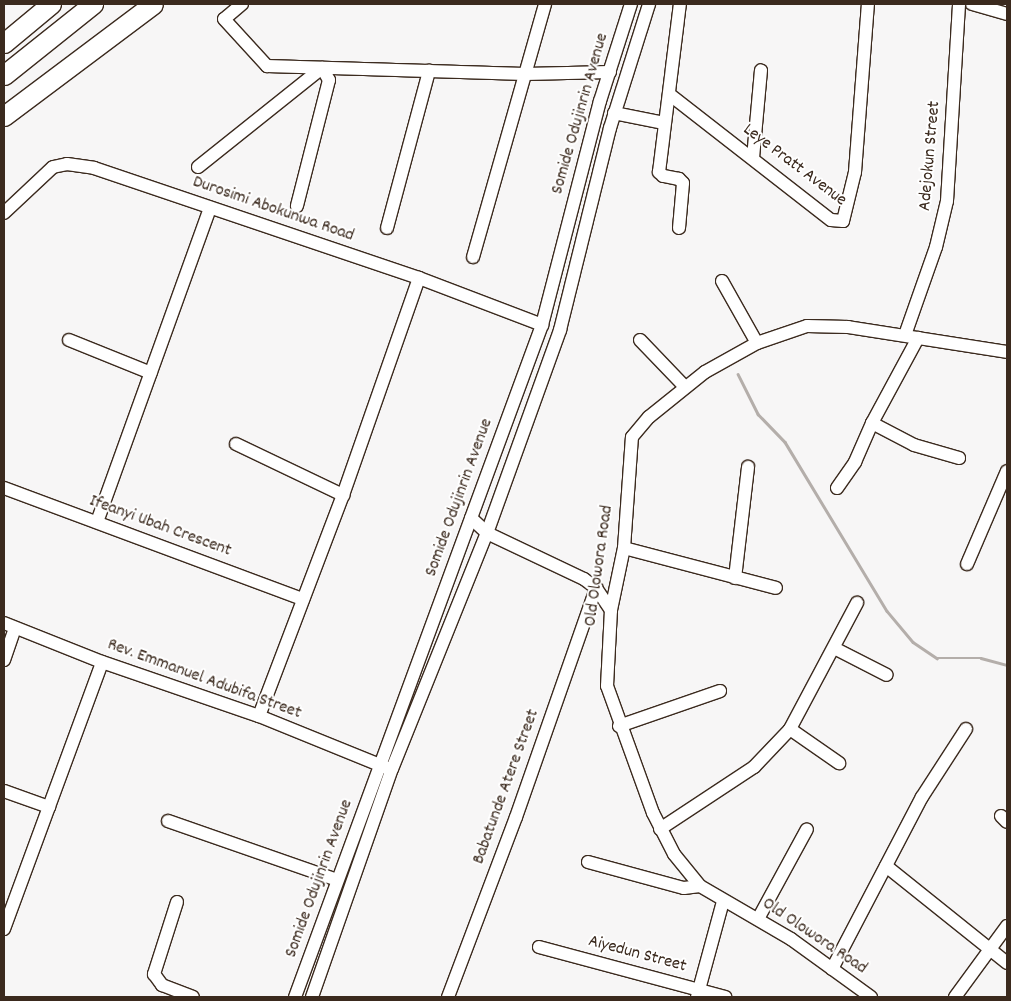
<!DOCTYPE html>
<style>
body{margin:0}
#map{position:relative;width:1011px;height:1001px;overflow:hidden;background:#f7f6f6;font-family:Dekko,sans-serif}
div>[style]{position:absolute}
.stream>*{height:2.5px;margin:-1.25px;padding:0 1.25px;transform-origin:1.25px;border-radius:1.25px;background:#b4aeaa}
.roads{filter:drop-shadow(1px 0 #3b2a1e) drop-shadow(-1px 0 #3b2a1e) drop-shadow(0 1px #3b2a1e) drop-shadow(0 -1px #3b2a1e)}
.minor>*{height:12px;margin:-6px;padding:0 6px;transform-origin:6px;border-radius:6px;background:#fff}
.highway>*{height:19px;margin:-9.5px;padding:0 9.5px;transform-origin:9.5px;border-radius:9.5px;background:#fff}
span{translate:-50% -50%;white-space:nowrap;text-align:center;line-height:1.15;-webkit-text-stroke:4px #fff;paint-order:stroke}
.street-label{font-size:18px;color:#3b2a1e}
.frame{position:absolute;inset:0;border:5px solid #3b2a1e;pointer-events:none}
</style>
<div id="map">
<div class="stream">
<i style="left:738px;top:374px;width:45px;rotate:63.4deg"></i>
<i style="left:758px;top:414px;width:39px;rotate:46deg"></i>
<i style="left:785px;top:442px;width:197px;rotate:58.9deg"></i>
<i style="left:887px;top:611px;width:40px;rotate:50deg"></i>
<i style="left:913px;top:642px;width:29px;rotate:34deg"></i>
<i style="left:937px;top:658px;width:44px"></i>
<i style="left:981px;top:658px;width:27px;rotate:15deg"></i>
</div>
<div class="roads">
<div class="minor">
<i style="left:242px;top:4px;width:23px;rotate:140deg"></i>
<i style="left:224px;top:19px;width:64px;rotate:47.5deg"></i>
<i style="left:267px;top:66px;width:258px;rotate:1.8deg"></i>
<i style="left:525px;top:74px;width:85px;rotate:-1.3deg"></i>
<i style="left:972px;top:4px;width:36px;rotate:16deg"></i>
<i style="left:669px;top:94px;width:205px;rotate:37.9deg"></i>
<i style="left:831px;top:220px;width:12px;rotate:5deg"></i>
<i style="left:843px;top:221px;width:50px;rotate:-76.2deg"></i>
<i style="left:855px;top:172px;width:169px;rotate:-85.6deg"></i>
<i style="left:614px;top:113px;width:51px;rotate:11.3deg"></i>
<i style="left:753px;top:158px;width:88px;rotate:-84.8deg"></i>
<i style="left:198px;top:167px;width:159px;rotate:-38.6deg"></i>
<i style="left:322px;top:68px;width:14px;rotate:60deg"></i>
<i style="left:329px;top:80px;width:130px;rotate:104.3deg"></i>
<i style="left:4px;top:213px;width:67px;rotate:-43.2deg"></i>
<i style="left:53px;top:167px;width:14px;rotate:-12deg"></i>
<i style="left:67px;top:164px;width:27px;rotate:8deg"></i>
<i style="left:94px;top:168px;width:343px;rotate:18.7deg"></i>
<i style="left:419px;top:278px;width:132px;rotate:20.9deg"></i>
<i style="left:387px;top:228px;width:163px;rotate:-75deg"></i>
<i style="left:679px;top:228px;width:45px;rotate:-84.9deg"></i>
<i style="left:683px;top:183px;width:6px;rotate:-135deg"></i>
<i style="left:679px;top:179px;width:16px;rotate:-169deg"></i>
<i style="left:663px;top:176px;width:6px;rotate:-135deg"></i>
<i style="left:659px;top:172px;width:169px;rotate:-82.9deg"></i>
<i style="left:473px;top:257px;width:263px;rotate:-74.1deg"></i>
<i style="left:722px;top:281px;width:71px;rotate:60.6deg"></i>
<i style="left:905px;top:335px;width:93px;rotate:-70.6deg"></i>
<i style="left:936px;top:247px;width:47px;rotate:-76.6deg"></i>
<i style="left:947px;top:201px;width:197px;rotate:-86.5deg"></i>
<i style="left:69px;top:340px;width:88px;rotate:21.9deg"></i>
<i style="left:640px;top:340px;width:65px;rotate:46.2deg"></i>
<i style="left:872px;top:423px;width:47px;rotate:27.6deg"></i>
<i style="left:914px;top:445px;width:47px;rotate:16.1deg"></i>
<i style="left:236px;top:444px;width:119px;rotate:25.5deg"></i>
<i style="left:4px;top:488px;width:319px;rotate:20.4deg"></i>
<i style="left:837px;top:488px;width:32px;rotate:-55deg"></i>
<i style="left:855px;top:462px;width:43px;rotate:-66.4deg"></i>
<i style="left:872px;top:423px;width:97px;rotate:-61.6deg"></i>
<i style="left:471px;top:518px;width:22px;rotate:43deg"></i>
<i style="left:487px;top:533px;width:107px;rotate:25.4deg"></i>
<i style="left:584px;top:579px;width:15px;rotate:37deg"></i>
<i style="left:596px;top:588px;width:27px;rotate:56deg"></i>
<i style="left:97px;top:522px;width:334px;rotate:-70.2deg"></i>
<i style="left:624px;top:548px;width:157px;rotate:14.7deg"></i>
<i style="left:967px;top:564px;width:101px;rotate:-66.7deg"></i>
<i style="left:735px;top:578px;width:112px;rotate:-83.3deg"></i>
<i style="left:4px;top:623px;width:105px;rotate:21.7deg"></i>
<i style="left:102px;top:662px;width:166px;rotate:19deg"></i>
<i style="left:259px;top:716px;width:138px;rotate:22.1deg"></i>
<i style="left:834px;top:648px;width:59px;rotate:27deg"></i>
<i style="left:4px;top:660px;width:34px;rotate:-71deg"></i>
<i style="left:259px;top:716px;width:236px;rotate:-69.2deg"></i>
<i style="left:343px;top:495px;width:230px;rotate:-70.7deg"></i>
<i style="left:619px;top:726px;width:107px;rotate:-19.1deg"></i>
<i style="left:790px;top:729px;width:60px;rotate:34.8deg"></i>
<i style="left:4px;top:791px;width:48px;rotate:19.6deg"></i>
<i style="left:1001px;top:816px;width:8px;rotate:45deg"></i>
<i style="left:168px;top:821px;width:179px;rotate:19.2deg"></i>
<i style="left:660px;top:829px;width:113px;rotate:-33.4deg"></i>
<i style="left:754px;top:767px;width:52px;rotate:-46.5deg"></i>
<i style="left:790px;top:729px;width:143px;rotate:-62deg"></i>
<i style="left:588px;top:862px;width:99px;rotate:15.2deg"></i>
<i style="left:684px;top:888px;width:16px;rotate:-7deg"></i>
<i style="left:886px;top:866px;width:155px;rotate:38.7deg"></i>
<i style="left:177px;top:902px;width:76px;rotate:107.7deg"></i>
<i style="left:154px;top:974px;width:14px;rotate:54deg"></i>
<i style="left:162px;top:985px;width:33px;rotate:21deg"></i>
<i style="left:758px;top:919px;width:102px;rotate:-61.4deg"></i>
<i style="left:4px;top:929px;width:284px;rotate:-69.8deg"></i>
<i style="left:539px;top:947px;width:193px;rotate:15deg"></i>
<i style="left:832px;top:969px;width:194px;rotate:-62.4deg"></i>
<i style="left:922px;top:797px;width:81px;rotate:-57.1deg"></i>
<i style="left:295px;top:997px;width:716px;rotate:-69.82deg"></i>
<i style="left:542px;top:325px;width:231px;rotate:-75.5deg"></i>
<i style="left:600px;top:101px;width:102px;rotate:-72.3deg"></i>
<i style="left:312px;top:997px;width:242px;rotate:-70.7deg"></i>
<i style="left:392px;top:769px;width:254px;rotate:-68.1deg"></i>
<i style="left:487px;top:533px;width:216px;rotate:-70.2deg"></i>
<i style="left:560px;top:330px;width:208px;rotate:-76.1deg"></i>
<i style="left:610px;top:128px;width:130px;rotate:-72.5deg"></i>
<i style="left:448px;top:997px;width:192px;rotate:-69.3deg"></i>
<i style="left:516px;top:817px;width:243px;rotate:-70.7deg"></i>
<i style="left:697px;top:997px;width:99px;rotate:-74.8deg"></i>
<i style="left:871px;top:997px;width:99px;rotate:-144.1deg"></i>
<i style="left:791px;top:939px;width:105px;rotate:-149.8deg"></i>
<i style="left:700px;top:886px;width:41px;rotate:-129.1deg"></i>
<i style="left:674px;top:854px;width:46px;rotate:-117.1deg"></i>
<i style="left:653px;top:813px;width:135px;rotate:-109.9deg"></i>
<i style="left:607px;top:686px;width:76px;rotate:-87deg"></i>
<i style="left:611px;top:610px;width:63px;rotate:-78.2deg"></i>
<i style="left:624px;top:548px;width:111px;rotate:-85.9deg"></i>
<i style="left:632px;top:437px;width:26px;rotate:-50deg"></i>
<i style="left:649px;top:417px;width:72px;rotate:-38.8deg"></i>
<i style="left:705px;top:372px;width:60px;rotate:-29.1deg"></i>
<i style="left:757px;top:343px;width:53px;rotate:-18.8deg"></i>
<i style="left:807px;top:326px;width:41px;rotate:1.4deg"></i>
<i style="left:848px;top:327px;width:161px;rotate:8.9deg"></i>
<i style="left:955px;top:997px;width:88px;rotate:-53.8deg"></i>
</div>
<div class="highway">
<i style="left:4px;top:43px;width:61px;rotate:-39.7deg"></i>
<i style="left:4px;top:75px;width:114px;rotate:-38.6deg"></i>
<i style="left:4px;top:116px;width:186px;rotate:-36.9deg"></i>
</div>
</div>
<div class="street-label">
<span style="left:581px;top:114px;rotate:-74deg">Somide Odujinrin Avenue</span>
<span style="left:931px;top:156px;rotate:-85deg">Adejokun Street</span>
<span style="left:794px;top:166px;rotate:37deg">Leye Pratt Avenue</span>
<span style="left:273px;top:210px;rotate:19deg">Durosimi Abokunwa Road</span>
<span style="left:460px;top:498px;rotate:-70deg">Somide Odujinrin Avenue</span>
<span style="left:160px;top:527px;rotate:20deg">Ifeanyi Ubah Crescent</span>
<span style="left:600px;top:566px;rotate:-82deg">Old Olowora Road</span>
<span style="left:204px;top:680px;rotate:20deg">Rev. Emmanuel Adubifa Street</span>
<span style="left:507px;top:787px;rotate:-70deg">Babatunde Atere Street</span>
<span style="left:320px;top:879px;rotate:-70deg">Somide Odujinrin Avenue</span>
<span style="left:814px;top:937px;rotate:34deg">Old Olowora Road</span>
<span style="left:637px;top:955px;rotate:15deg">Aiyedun Street</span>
</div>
<div class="frame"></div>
</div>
